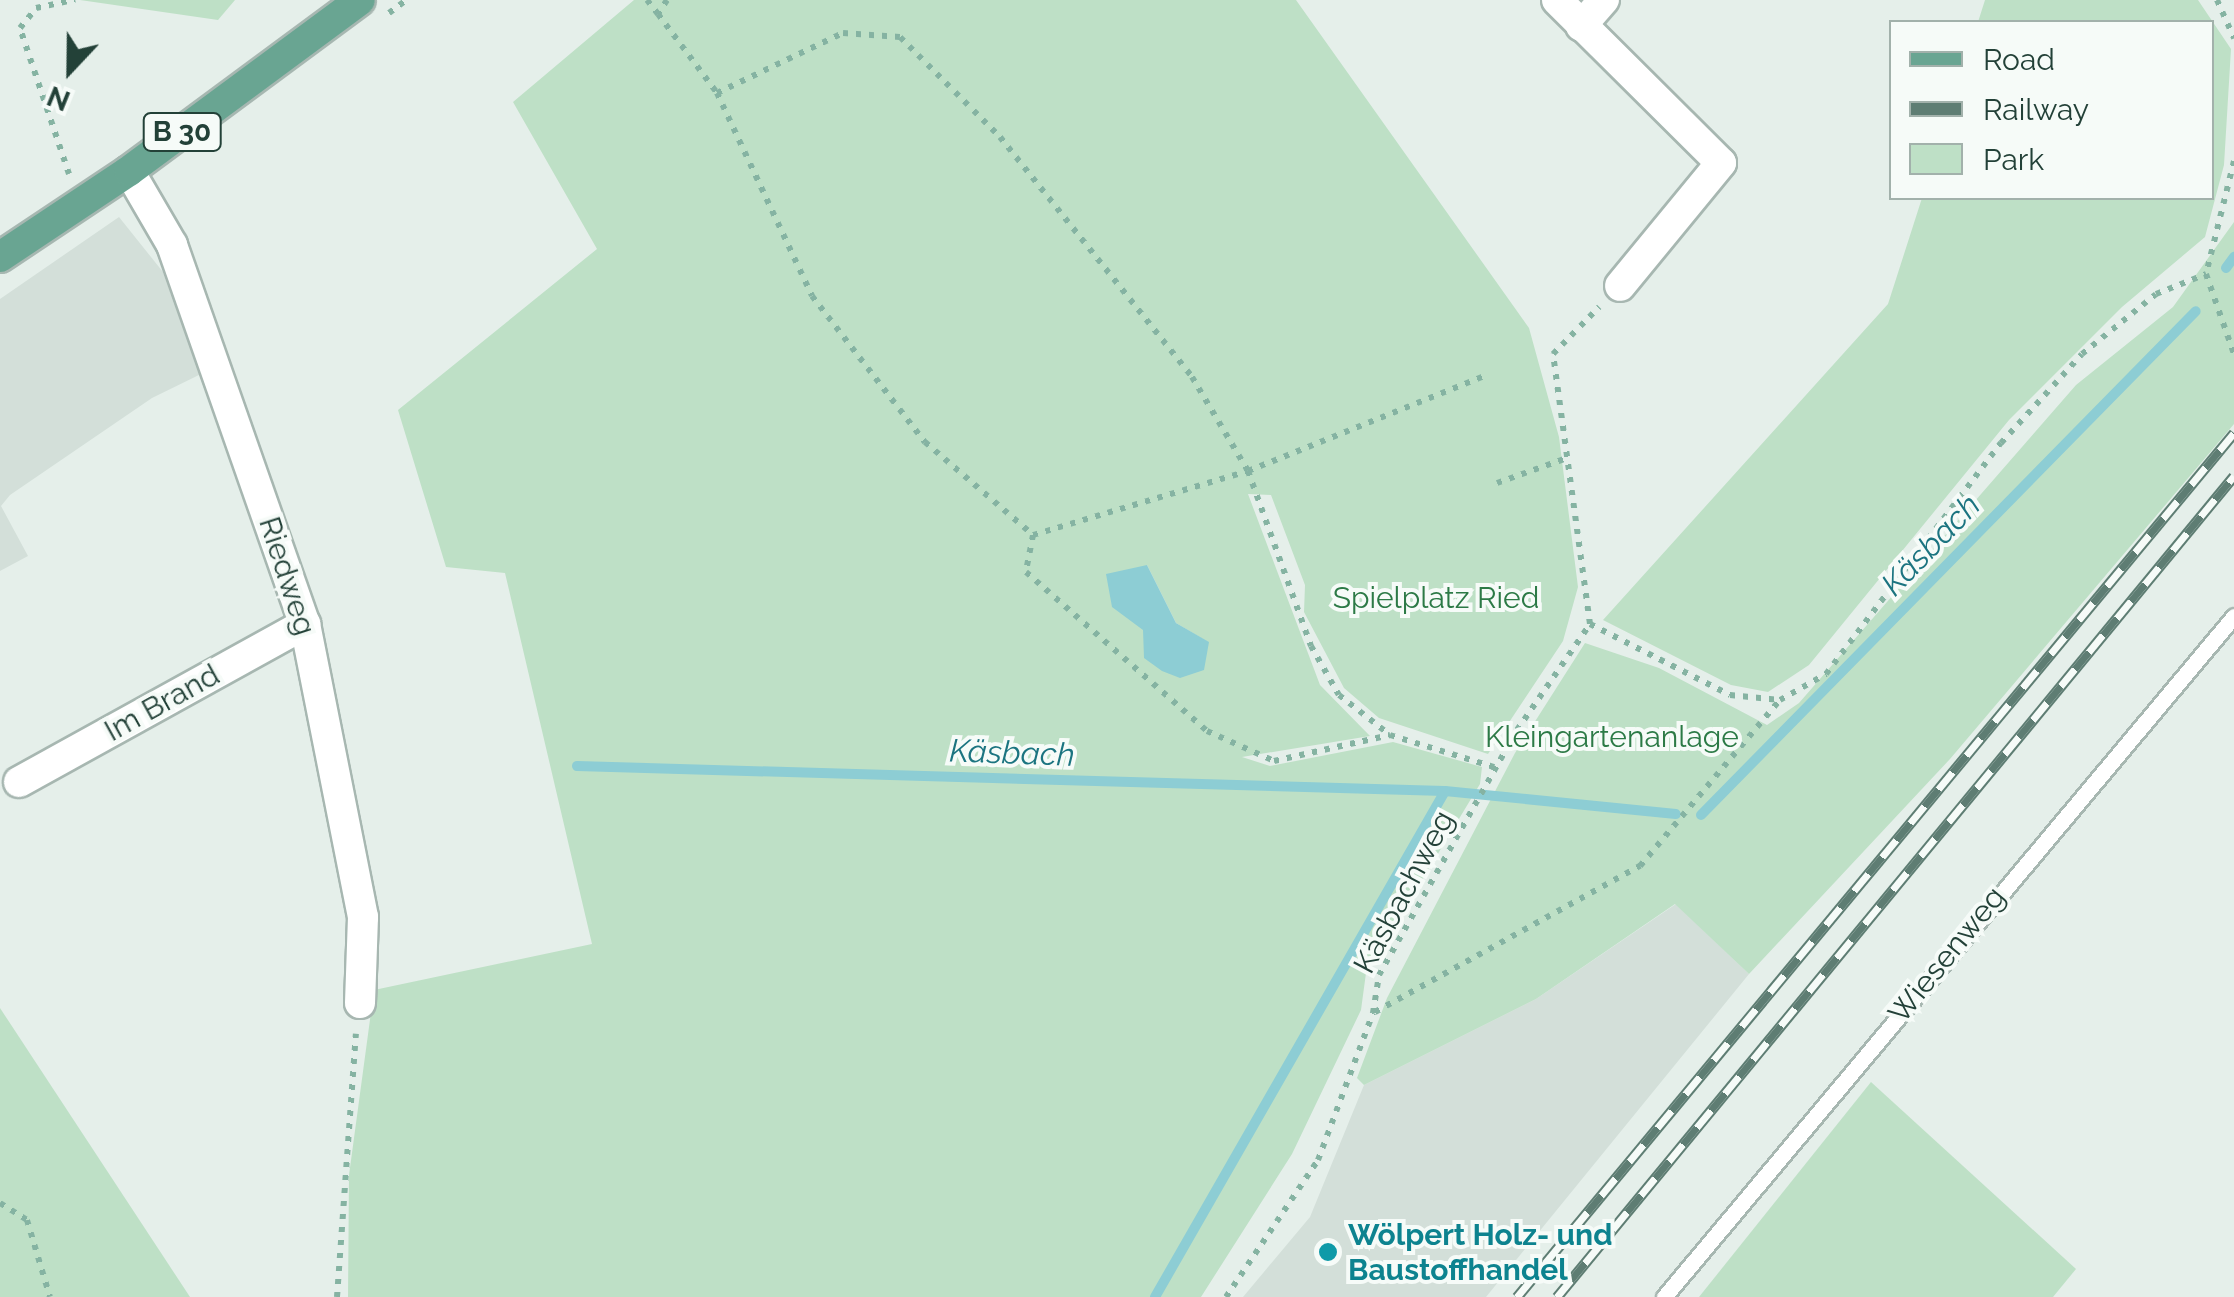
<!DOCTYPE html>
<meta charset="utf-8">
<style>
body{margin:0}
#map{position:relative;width:2234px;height:1297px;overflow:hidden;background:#e5efea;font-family:Raleway,sans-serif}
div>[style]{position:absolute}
.built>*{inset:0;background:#d3dfd9}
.green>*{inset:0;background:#bee0c6}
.water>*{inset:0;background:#8dcdd4}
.stream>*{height:10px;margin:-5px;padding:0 5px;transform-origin:5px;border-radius:5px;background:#8dcdd4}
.path>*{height:6px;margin-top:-3px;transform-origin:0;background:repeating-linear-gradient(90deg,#85b3a2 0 5px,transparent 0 13px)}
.roads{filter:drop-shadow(2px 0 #a7b7b1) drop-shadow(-2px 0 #a7b7b1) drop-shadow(0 2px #a7b7b1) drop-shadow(0 -2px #a7b7b1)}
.lane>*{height:15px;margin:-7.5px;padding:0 7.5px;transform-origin:7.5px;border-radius:7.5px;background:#fff}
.street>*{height:30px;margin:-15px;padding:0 15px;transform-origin:15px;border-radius:15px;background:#fff}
.primary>*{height:30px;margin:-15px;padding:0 15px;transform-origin:15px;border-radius:15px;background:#69a592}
.rail>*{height:11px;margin-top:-5.5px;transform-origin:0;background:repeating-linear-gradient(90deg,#f6fbf8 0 22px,#5e7d73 0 44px);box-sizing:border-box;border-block:2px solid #5e7d73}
.dots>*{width:28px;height:28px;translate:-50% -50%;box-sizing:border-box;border:5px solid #f6fbf8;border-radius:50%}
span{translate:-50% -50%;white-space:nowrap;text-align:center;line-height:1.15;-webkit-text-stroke:8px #f6fbf8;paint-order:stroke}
.shield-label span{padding:2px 8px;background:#f6fbf8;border:2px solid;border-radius:8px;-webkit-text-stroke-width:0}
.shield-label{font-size:28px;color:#234138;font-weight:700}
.street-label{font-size:30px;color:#234138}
.park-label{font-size:30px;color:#2c7a46}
.culture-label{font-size:30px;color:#0d838f;font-weight:700}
.left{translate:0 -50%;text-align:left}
.water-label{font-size:32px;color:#1b7480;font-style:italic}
.legend{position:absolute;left:1889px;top:20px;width:325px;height:180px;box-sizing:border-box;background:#f6fbf8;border:2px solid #a2b1ab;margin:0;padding:12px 18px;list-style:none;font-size:30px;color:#234138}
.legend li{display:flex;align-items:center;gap:20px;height:50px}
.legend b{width:50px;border:2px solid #a2b1ab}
.north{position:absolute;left:20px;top:20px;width:100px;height:100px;-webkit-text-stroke:8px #f6fbf8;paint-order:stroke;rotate:202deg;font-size:28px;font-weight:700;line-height:40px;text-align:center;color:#234138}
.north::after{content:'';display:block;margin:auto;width:35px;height:45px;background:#234138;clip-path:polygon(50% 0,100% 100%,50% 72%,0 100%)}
</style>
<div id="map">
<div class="built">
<i style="clip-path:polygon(119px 217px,163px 272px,201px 374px,152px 398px,10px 495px,1px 506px,28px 556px,0 571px,0 299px)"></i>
<i style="clip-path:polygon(1676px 904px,1749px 974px,1486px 1297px,1243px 1297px,1310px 1217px,1364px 1085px,1536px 999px)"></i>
</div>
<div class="green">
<i style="clip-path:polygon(80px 0,235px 0,218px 20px)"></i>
<i style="clip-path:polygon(evenodd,634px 0,1296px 0,1529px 328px,1559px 437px,1578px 587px,1563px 641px,1488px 754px,1379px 718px,1344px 688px,1304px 612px,1305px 585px,1271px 495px,1248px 494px,1320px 685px,1370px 736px,1242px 757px,1270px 766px,1393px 742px,1482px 767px,1480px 784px,1366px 973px,1361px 1010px,1292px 1154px,1201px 1297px,348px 1297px,349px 1175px,374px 990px,592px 944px,505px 573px,446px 567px,398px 410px,597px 249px,513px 102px,634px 0,1147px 565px,1176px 623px,1208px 642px,1144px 658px,1147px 565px)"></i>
<i style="clip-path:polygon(1985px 0,2198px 0,2231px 49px,2224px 165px,2205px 237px,2122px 307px,2009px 420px,1809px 665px,1768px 692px,1731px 685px,1603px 620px,1888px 304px,1922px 198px,2212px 198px,2212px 22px,1978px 22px)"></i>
<i style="clip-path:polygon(2234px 222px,2234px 424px,1950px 759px,1749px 974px,1675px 904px,1536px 999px,1364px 1085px,1357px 1078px,1387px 998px,1515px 753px,1585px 643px,1659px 668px,1767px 725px,1799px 703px,2076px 385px,2173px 307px)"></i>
<i style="clip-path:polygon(0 1008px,190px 1297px,0 1297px)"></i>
<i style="clip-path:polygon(1871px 1082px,2076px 1269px,2053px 1297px,1699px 1297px)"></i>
</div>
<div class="water">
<i style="clip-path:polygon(1147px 565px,1176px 623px,1209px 642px,1204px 670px,1180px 678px,1162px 671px,1144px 658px,1143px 630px,1112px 607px,1106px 574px)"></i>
</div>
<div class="stream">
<i style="left:2226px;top:268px;width:14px;rotate:-54deg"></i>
<i style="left:577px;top:766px;width:868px;rotate:1.65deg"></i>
<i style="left:1445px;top:791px;width:232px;rotate:5.7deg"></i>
<i style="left:1701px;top:815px;width:706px;rotate:-45.52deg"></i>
<i style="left:1155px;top:1297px;width:583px;rotate:-60.18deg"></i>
</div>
<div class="path">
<i style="left:647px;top:0;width:18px;rotate:52deg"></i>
<i style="left:667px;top:0;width:17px;rotate:123deg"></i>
<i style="left:658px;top:14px;width:99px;rotate:53.2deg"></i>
<i style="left:717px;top:93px;width:224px;rotate:64.9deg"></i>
<i style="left:812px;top:296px;width:185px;rotate:52.3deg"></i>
<i style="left:925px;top:442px;width:143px;rotate:40.7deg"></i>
<i style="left:1033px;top:535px;width:38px;rotate:101deg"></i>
<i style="left:1026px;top:572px;width:241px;rotate:41.3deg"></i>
<i style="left:1207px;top:731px;width:73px;rotate:24.1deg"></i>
<i style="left:1274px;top:761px;width:119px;rotate:-12.6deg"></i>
<i style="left:2217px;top:0;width:42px;rotate:65.9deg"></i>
<i style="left:389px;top:13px;width:21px;rotate:-37deg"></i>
<i style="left:717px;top:93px;width:140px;rotate:-25.5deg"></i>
<i style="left:843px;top:33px;width:57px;rotate:4deg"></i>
<i style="left:900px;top:37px;width:141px;rotate:45deg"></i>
<i style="left:1000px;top:137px;width:307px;rotate:51.3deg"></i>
<i style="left:1192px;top:377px;width:109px;rotate:59.2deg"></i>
<i style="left:1248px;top:471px;width:258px;rotate:-21.9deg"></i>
<i style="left:2234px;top:161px;width:116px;rotate:103.9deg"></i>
<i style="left:2206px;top:274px;width:85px;rotate:70.7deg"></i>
<i style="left:69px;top:174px;width:154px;rotate:-108.6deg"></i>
<i style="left:20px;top:28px;width:26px;rotate:-51deg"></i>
<i style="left:36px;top:8px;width:40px;rotate:-12deg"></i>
<i style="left:1497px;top:483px;width:74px;rotate:-19.7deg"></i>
<i style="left:1033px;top:535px;width:224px;rotate:-16.6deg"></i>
<i style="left:1248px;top:471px;width:186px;rotate:70.2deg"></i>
<i style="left:1311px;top:646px;width:56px;rotate:60.3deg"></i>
<i style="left:1339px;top:695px;width:65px;rotate:38.1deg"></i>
<i style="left:1390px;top:735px;width:109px;rotate:17.1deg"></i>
<i style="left:1590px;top:624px;width:157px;rotate:26.9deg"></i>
<i style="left:1730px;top:695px;width:50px;rotate:5.7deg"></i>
<i style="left:1780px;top:700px;width:53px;rotate:-29.5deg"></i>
<i style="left:1826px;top:674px;width:290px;rotate:-52.9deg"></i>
<i style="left:2001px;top:443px;width:120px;rotate:-47.7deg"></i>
<i style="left:2082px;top:354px;width:95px;rotate:-39deg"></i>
<i style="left:2156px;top:294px;width:54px;rotate:-21.8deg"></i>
<i style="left:1590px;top:624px;width:273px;rotate:-97.8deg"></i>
<i style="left:1553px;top:354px;width:66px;rotate:-45.6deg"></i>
<i style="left:1375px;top:1012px;width:303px;rotate:-28.9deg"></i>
<i style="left:1640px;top:866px;width:217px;rotate:-49.9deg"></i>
<i style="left:0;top:1203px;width:32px;rotate:32deg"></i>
<i style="left:27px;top:1220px;width:80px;rotate:73.4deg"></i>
<i style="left:337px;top:1297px;width:264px;rotate:-85.9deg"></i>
<i style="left:1226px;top:1297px;width:165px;rotate:-56.1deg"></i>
<i style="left:1318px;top:1160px;width:157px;rotate:-69.5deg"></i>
<i style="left:1373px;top:1013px;width:38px;rotate:-81deg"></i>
<i style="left:1379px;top:975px;width:281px;rotate:-60.6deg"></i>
<i style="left:1517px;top:730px;width:129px;rotate:-55.4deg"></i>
</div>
<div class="roads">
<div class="lane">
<i style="left:1664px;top:1297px;width:888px;rotate:-50.07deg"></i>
</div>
<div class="street">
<i style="left:1557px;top:0;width:231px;rotate:44.8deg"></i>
<i style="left:1721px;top:163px;width:159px;rotate:129.4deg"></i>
<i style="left:1581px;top:26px;width:35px;rotate:-49deg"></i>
<i style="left:129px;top:171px;width:86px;rotate:59.8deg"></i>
<i style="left:172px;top:245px;width:402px;rotate:70.7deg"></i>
<i style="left:305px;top:624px;width:299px;rotate:78.8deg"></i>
<i style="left:363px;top:917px;width:86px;rotate:92deg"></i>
<i style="left:19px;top:782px;width:327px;rotate:-28.9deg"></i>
</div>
<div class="primary">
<i style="left:0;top:257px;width:155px;rotate:-33.7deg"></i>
<i style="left:129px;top:171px;width:287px;rotate:-36.5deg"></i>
</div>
</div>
<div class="rail">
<i style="left:1517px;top:1297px;width:1123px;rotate:-50.31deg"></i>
<i style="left:1557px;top:1297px;width:1064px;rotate:-50.49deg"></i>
</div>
<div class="dots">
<i style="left:1328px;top:1252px;background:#0f9aa8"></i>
</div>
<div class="shield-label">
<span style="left:182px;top:132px">B 30</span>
</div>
<div class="street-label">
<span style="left:287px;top:576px;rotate:72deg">Riedweg</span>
<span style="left:162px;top:703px;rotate:-29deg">Im Brand</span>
<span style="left:1404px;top:892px;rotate:-62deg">Käsbachweg</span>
<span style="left:1947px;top:955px;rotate:-51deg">Wiesenweg</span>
</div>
<div class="park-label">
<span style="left:1436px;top:598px">Spielplatz Ried</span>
<span style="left:1612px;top:737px">Kleingartenanlage</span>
</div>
<div class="culture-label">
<span class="left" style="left:1348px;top:1252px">Wölpert Holz- und<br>Baustoffhandel</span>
</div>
<div class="water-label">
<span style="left:1931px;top:545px;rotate:-46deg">Käsbach</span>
<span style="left:1012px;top:753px;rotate:2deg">Käsbach</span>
</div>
<ul class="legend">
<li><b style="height:12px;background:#69a592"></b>Road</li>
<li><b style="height:12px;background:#5e7d73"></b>Railway</li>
<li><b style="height:28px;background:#bee0c6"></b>Park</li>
</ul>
<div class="north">N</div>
</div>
